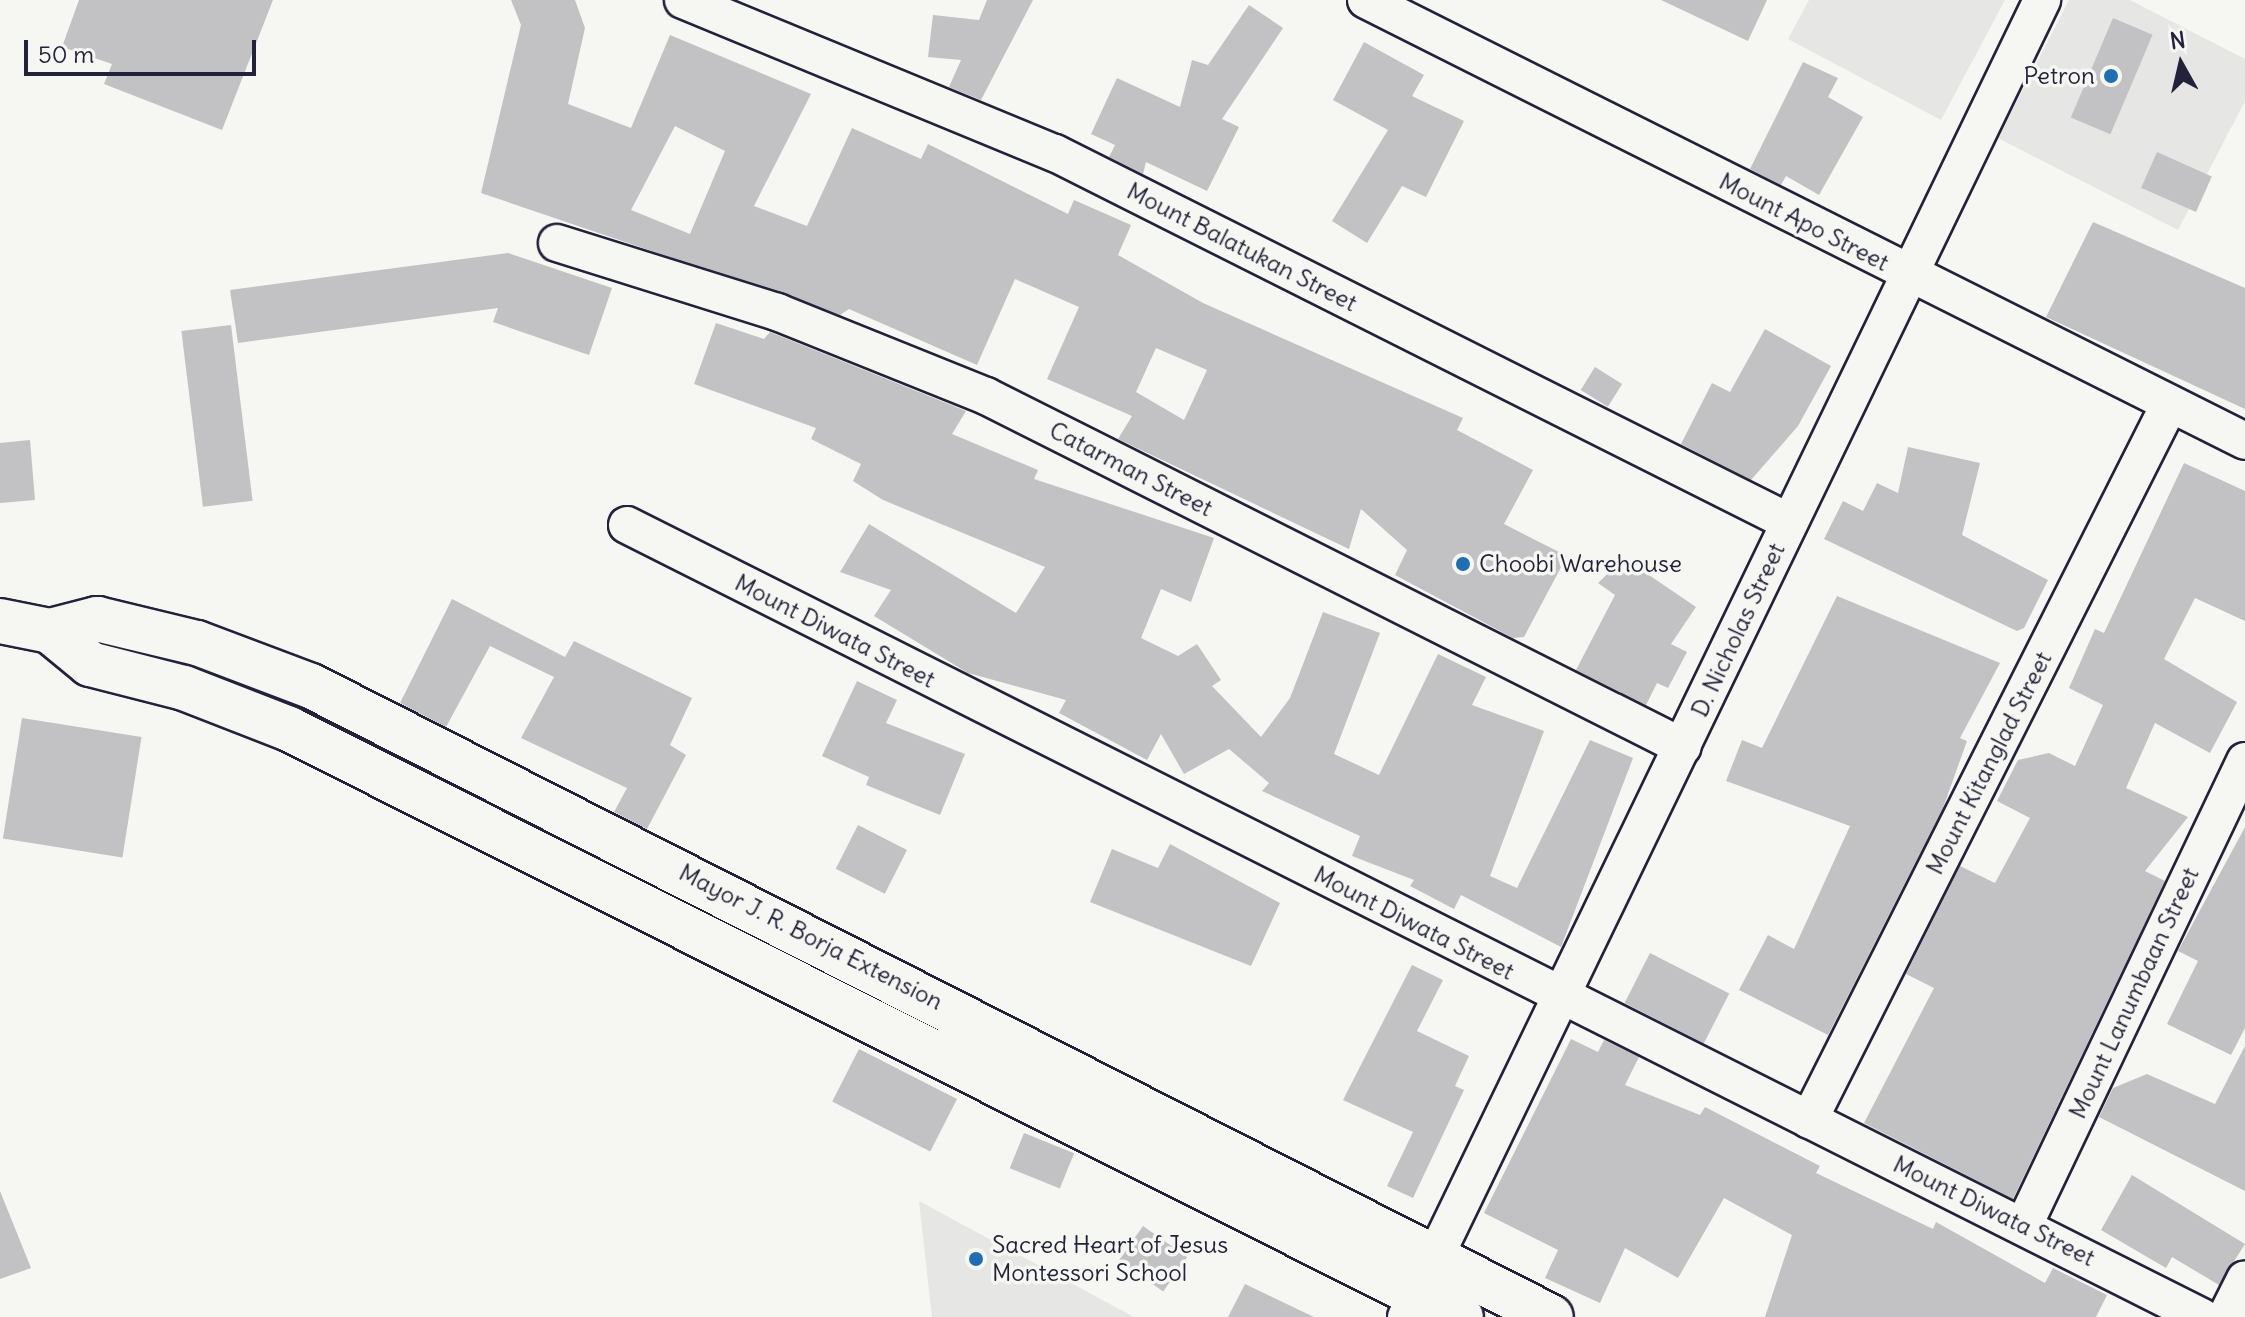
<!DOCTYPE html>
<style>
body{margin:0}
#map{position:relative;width:2245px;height:1317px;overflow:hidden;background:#f6f6f2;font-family:Delius,sans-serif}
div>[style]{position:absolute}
.built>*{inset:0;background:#e6e6e4}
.building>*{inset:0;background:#c2c2c4;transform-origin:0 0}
.roads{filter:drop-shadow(2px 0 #22223b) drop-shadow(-2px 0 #22223b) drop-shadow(0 2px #22223b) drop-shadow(0 -2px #22223b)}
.street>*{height:36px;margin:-18px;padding:0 18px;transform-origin:18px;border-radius:18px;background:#f6f6f2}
.primary>*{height:44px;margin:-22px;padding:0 22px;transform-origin:22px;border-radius:22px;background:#f6f6f2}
.dots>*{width:22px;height:22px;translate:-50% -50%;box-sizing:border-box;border:4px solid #f6f6f2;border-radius:50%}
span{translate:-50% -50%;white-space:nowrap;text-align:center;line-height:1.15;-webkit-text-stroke:7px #f6f6f2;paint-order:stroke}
.poi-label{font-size:24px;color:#22223b}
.right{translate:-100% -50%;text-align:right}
.left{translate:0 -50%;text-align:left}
.street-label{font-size:24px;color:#22223b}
.north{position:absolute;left:2141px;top:24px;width:80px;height:80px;-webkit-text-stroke:6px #f6f6f2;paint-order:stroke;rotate:352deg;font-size:22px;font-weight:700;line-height:32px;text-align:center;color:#22223b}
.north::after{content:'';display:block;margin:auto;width:28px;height:36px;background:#22223b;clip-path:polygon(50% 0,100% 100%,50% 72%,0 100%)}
.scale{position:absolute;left:24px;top:40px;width:232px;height:36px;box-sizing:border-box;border:4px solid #22223b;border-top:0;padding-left:10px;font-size:24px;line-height:28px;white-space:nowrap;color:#22223b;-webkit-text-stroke:6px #f6f6f2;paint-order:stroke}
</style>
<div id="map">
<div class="built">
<i style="clip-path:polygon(1809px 0,2005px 0,1941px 120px,1788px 39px)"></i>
<i style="clip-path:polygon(2069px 0,2130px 0,2245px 59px,2245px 101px,2178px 230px,1998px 138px)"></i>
<i style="clip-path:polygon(919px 1201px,1134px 1317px,932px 1317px)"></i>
</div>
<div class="building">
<i style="clip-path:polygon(79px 0,273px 0,222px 130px,104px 84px,112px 64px,62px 47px)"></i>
<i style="clip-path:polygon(evenodd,511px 0,575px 0,585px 28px,568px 104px,631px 128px,670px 35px,811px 94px,754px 206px,807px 226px,852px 128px,921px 159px,928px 144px,1068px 214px,1074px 200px,1131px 225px,1118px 255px,1203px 303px,1463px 418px,1457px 430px,1533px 470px,1504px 524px,1567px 556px,1524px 637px,1513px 638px,1395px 575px,1407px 550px,1361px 509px,1349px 549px,1118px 439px,1132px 416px,1047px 379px,1079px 307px,1015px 279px,977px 365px,849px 309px,840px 315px,481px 193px,521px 25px,511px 0,675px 126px,725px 151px,690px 234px,631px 210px,675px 126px,511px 0,1156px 348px,1207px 370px,1184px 420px,1136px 392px,1156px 348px)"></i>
<i style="clip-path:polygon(987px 0,1033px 0,981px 100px,949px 87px,961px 60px,928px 57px,933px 15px,979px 20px)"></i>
<i style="clip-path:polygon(1661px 0,1767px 0,1748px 41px)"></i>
<i style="clip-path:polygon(1249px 5px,1283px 28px,1222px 119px,1239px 127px,1207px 191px,1146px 162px,1143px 174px,1109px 157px,1115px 145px,1091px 134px,1117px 78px,1180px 107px,1192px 60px,1208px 65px)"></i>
<i style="left:2113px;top:18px;width:43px;height:108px;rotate:23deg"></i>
<i style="clip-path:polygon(1364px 42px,1424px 75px,1412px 96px,1464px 121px,1426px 197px,1402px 186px,1367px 243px,1332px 221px,1388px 130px,1333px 100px)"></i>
<i style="clip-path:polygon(1803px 62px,1838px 78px,1828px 97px,1863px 117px,1819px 195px,1786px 176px,1781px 185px,1750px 169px)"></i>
<i style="left:2157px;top:152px;width:60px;height:39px;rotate:24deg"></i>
<i style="clip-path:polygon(2093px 222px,2245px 288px,2245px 409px,2046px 317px)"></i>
<i style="clip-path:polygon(508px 253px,612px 288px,589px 355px,493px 322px,498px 308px,238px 343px,230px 290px)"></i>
<i style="clip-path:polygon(716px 323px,764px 339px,770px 332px,966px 411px,952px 434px,1038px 470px,1034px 479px,1214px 538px,1191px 602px,1161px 589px,1141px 638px,1178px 656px,1197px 644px,1221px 680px,1212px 686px,1261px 737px,1290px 698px,1323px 612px,1380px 633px,1334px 754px,1379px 775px,1438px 654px,1486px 677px,1472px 705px,1544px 731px,1490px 876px,1517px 888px,1590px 740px,1633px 758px,1561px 947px,1461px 895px,1454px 909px,1410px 886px,1414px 880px,1352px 856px,1360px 836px,1262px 791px,1269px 783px,1229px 749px,1184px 774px,1161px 734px,1147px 760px,1059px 713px,1066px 700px,968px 673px,874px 616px,891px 590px,840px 572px,869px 524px,1016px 613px,1045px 567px,883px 500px,853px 481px,861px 464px,811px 439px,816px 428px,694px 384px)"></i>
<i style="left:231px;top:325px;width:177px;height:50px;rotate:83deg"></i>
<i style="clip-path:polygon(1765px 329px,1831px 366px,1798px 426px,1751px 480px,1681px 444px,1712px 383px,1730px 392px)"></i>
<i style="left:1595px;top:367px;width:32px;height:27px;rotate:32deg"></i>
<i style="clip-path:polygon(30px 440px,35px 500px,0 503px,0 443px)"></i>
<i style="clip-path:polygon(1908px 447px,1980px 463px,1962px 535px,2048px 580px,2024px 628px,2017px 631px,1824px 539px,1843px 501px,1863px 511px,1877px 483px,1898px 493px)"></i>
<i style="clip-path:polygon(2184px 463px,2245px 491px,2245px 621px,2195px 598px,2164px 659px,2237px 702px,2210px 753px,2155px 723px,2126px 788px,2188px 817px,2145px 871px,2165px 881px,2013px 1199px,1864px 1123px,1934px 988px,1906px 974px,1960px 866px,1995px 883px,2030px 818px,1997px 801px,2018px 760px,2049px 753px,2075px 766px,2103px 705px,2069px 688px,2095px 629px,2104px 633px)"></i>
<i style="clip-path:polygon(1624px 558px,1696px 607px,1671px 644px,1687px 652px,1668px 688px,1657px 683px,1646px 705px,1576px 670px,1615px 595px,1598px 583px)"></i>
<i style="clip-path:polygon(1837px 596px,2000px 663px,1960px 738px,1967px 741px,1943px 808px,1828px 1035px,1739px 990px,1768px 935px,1794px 949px,1850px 826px,1726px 781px,1742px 740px,1762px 748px)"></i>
<i style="clip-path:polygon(452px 599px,565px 657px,574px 641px,692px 698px,670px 745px,686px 755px,647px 829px,614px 812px,627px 788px,521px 738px,554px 677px,490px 646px,446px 727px,400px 703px)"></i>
<i style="clip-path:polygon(857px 681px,897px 700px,886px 723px,965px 754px,940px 815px,866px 785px,869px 777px,822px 756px)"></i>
<i style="left:22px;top:718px;width:121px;height:122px;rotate:9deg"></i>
<i style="left:858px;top:825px;width:55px;height:49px;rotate:27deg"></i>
<i style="clip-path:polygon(2245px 827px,2245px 1028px,2231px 1055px,2167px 1024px,2198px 961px,2178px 951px)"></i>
<i style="clip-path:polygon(1170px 844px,1280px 903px,1251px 966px,1090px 902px,1112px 849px,1158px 868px)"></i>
<i style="left:1650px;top:953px;width:89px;height:56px;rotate:27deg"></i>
<i style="clip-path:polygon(1412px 965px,1443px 980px,1417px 1031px,1469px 1056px,1455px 1086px,1464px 1090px,1413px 1198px,1387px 1186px,1413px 1132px,1343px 1100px)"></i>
<i style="clip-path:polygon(1571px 1039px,1598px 1052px,1604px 1040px,1639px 1057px,1625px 1085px,1700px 1115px,1705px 1107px,1820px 1166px,1816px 1173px,1933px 1229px,1936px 1222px,2045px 1283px,2053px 1268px,2107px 1295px,2096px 1317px,1765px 1317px,1792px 1235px,1724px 1198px,1678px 1278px,1625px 1248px,1600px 1303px,1545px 1278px,1558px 1250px,1484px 1213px)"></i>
<i style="clip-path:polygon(2245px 1046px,2245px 1191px,2099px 1117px,2113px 1088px,2147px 1074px,2215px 1104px)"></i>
<i style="left:859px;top:1049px;width:110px;height:59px;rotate:27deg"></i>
<i style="left:1024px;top:1133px;width:54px;height:38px;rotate:22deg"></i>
<i style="clip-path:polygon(2132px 1175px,2245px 1244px,2219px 1285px,2172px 1257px,2166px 1268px,2101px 1230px)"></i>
<i style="clip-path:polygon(0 1191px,31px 1268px,0 1279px)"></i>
<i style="left:1143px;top:1226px;width:54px;height:42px;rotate:35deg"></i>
<i style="clip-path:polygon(1245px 1284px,1314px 1317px,1228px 1317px)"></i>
</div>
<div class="roads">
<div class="street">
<i style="left:683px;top:0;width:402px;rotate:22.4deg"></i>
<i style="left:1055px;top:153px;width:822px;rotate:26.69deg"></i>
<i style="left:1366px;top:0;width:983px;rotate:26.64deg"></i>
<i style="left:557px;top:243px;width:231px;rotate:17.4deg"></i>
<i style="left:777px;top:312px;width:225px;rotate:21.9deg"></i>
<i style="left:986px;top:396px;width:780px;rotate:26.73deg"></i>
<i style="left:627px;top:525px;width:1763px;rotate:26.7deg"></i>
<i style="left:1809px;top:1120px;width:801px;rotate:-63.27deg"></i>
<i style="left:2024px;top:1225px;width:514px;rotate:-64.53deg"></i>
<i style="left:1406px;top:1317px;width:1463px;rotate:-64.22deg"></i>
<i style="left:2226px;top:1317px;width:42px;rotate:-63.4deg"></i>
</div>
<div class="primary">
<i style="left:0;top:621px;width:51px;rotate:11.3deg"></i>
<i style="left:50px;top:631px;width:52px;rotate:39.5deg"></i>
<i style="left:90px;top:664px;width:97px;rotate:14.3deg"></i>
<i style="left:184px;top:688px;width:113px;rotate:21.3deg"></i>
<i style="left:289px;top:729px;width:1311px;rotate:26.64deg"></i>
<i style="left:50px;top:631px;width:49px;rotate:-14.3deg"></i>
<i style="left:97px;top:619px;width:103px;rotate:13.5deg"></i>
<i style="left:197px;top:643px;width:122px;rotate:20.7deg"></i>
<i style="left:311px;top:686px;width:1391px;rotate:26.97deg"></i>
</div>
</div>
<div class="dots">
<i style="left:2111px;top:76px;background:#1f6fb2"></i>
<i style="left:1463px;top:564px;background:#1f6fb2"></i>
<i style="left:976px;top:1259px;background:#1f6fb2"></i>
</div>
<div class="poi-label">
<span class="right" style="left:2095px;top:76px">Petron</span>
<span class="left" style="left:1479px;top:564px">Choobi Warehouse</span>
<span class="left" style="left:992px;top:1259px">Sacred Heart of Jesus<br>Montessori School</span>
</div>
<div class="street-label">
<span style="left:1804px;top:222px;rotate:27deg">Mount Apo Street</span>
<span style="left:1242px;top:247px;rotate:27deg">Mount Balatukan Street</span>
<span style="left:1131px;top:469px;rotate:27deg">Catarman Street</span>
<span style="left:1738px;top:630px;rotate:-65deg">D. Nicholas Street</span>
<span style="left:835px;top:631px;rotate:27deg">Mount Diwata Street</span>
<span style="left:1989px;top:763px;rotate:-63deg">Mount Kitanglad Street</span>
<span style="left:1414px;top:923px;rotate:27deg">Mount Diwata Street</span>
<span style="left:811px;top:937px;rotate:27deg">Mayor J. R. Borja Extension</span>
<span style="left:2134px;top:993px;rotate:-65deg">Mount Lanumbaan Street</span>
<span style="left:1994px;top:1211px;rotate:26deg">Mount Diwata Street</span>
</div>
<div class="north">N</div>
<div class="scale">50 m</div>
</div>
